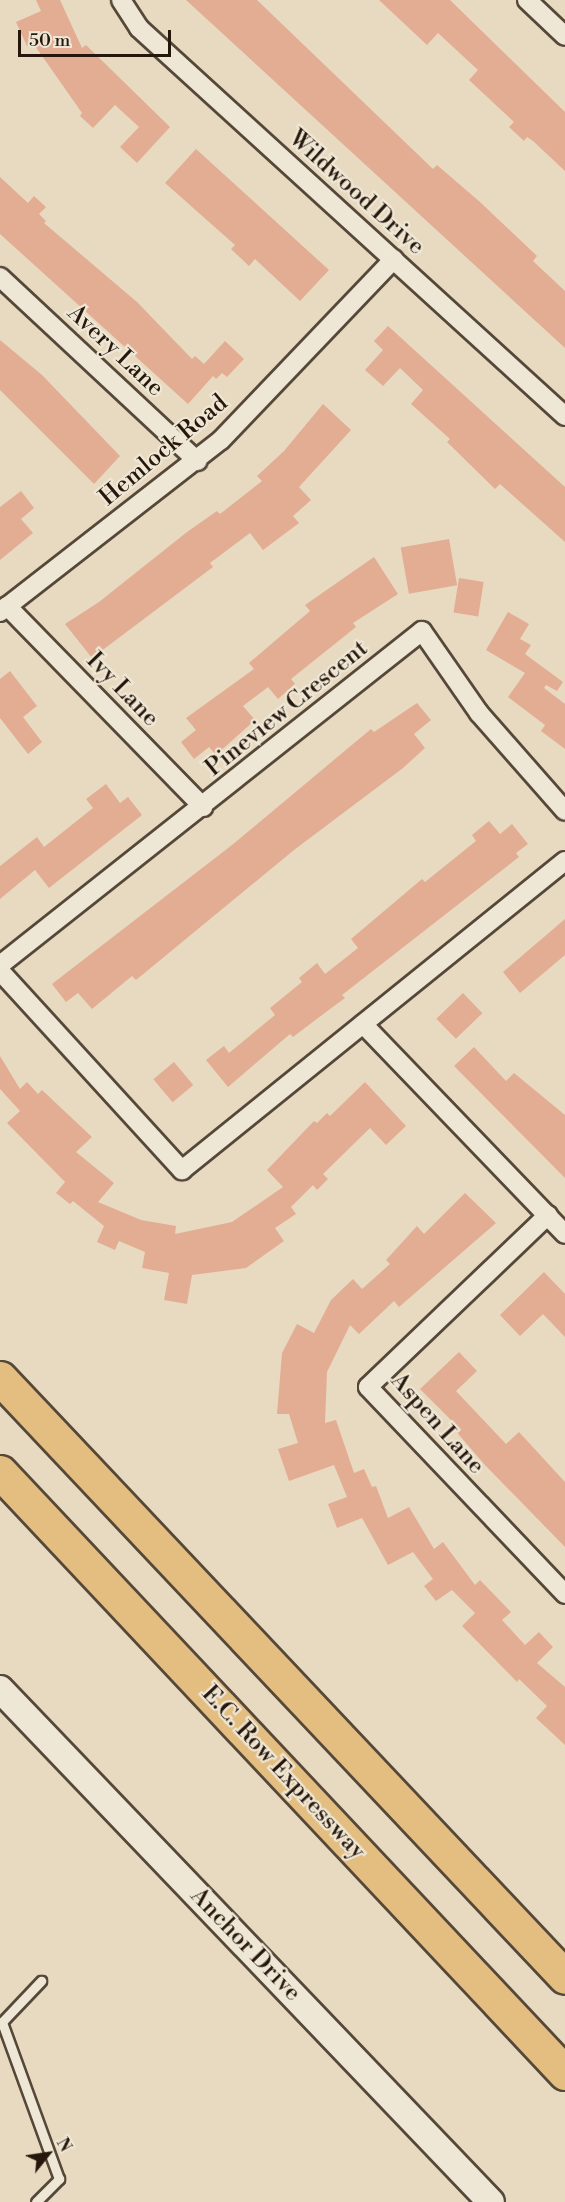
<!DOCTYPE html>
<style>
body{margin:0}
#map{position:relative;width:565px;height:2202px;overflow:hidden;background:#e7dac0;font-family:"Libre Bodoni",serif}
div>[style]{position:absolute}
.building>*{inset:0;background:#e3ad93;transform-origin:0 0}
.roads{filter:drop-shadow(2px 0 #564839) drop-shadow(-2px 0 #564839) drop-shadow(0 2px #564839) drop-shadow(0 -2px #564839)}
.lane>*{height:9px;margin:-4.5px;padding:0 4.5px;transform-origin:4.5px;border-radius:4.5px;background:#efe7d6}
.street>*{height:18px;margin:-9px;padding:0 9px;transform-origin:9px;border-radius:9px;background:#efe7d6}
.secondary>*{height:26px;margin:-13px;padding:0 13px;transform-origin:13px;border-radius:13px;background:#efe7d6}
.highway>*{height:33px;margin:-16.5px;padding:0 16.5px;transform-origin:16.5px;border-radius:16.5px;background:#e4bd80}
span{translate:-50% -50%;white-space:nowrap;text-align:center;line-height:1.15;-webkit-text-stroke:4.5px #efe7d6;paint-order:stroke}
.street-label{font-size:24px;color:#26170c}
.north{position:absolute;left:18px;top:2124px;width:60px;height:60px;-webkit-text-stroke:4px #efe7d6;paint-order:stroke;rotate:60deg;font-size:16px;font-weight:700;line-height:24px;text-align:center;color:#26170c}
.north::after{content:'';display:block;margin:auto;width:21px;height:27px;background:#26170c;clip-path:polygon(50% 0,100% 100%,50% 72%,0 100%)}
.scale{position:absolute;left:18px;top:30px;width:153px;height:27px;box-sizing:border-box;border:3px solid #26170c;border-top:0;padding-left:8px;font-size:18px;line-height:21px;white-space:nowrap;color:#26170c;-webkit-text-stroke:4px #efe7d6;paint-order:stroke}
</style>
<div id="map">
<div class="building">
<i style="clip-path:polygon(36px 0,60px 0,82px 48px,86px 45px,170px 127px,137px 163px,120px 147px,139px 127px,115px 105px,93px 128px,80px 116px,82px 113px,33px 43px,27px 46px,16px 22px,41px 11px)"></i>
<i style="clip-path:polygon(186px 0,257px 0,433px 169px,437px 165px,480px 202px,537px 256px,533px 261px,565px 291px,565px 348px)"></i>
<i style="clip-path:polygon(379px 0,450px 0,565px 112px,565px 171px,533px 141px,527px 137px,524px 141px,509px 127px,514px 122px,469px 80px,478px 70px,438px 33px,427px 45px)"></i>
<i style="clip-path:polygon(196px 149px,329px 270px,300px 301px,255px 259px,249px 266px,231px 249px,235px 245px,165px 183px)"></i>
<i style="clip-path:polygon(0 177px,28px 203px,34px 196px,46px 207px,39px 214px,46px 221px,44px 223px,137px 302px,192px 359px,195px 356px,204px 364px,225px 341px,244px 359px,227px 377px,222px 373px,216px 379px,213px 376px,188px 404px,0 234px)"></i>
<i style="clip-path:polygon(388px 326px,565px 487px,565px 542px,500px 484px,495px 489px,447px 442px,450px 439px,411px 404px,423px 390px,400px 368px,383px 386px,365px 370px,383px 350px,374px 341px)"></i>
<i style="clip-path:polygon(0 340px,42px 375px,120px 456px,94px 484px,0 390px)"></i>
<i style="clip-path:polygon(323px 404px,351px 430px,299px 487px,311px 500px,293px 516px,299px 523px,263px 550px,250px 533px,210px 563px,213px 567px,92px 658px,65px 624px,99px 602px,187px 532px,217px 511px,220px 514px,262px 481px,257px 476px,284px 451px)"></i>
<i style="clip-path:polygon(21px 491px,34px 508px,21px 519px,33px 533px,0 560px,0 507px)"></i>
<i style="left:449px;top:539px;width:47px;height:49px;rotate:80deg"></i>
<i style="clip-path:polygon(374px 557px,398px 594px,353px 623px,356px 627px,291px 679px,295px 684px,278px 699px,268px 687px,243px 706px,255px 720px,216px 755px,209px 747px,194px 759px,181px 742px,196px 730px,186px 718px,254px 669px,249px 663px,310px 611px,305px 605px)"></i>
<i style="left:459px;top:578px;width:25px;height:35px;rotate:9deg"></i>
<i style="clip-path:polygon(508px 612px,529px 624px,520px 639px,531px 645px,525px 654px,563px 682px,557px 691px,546px 685px,544px 688px,565px 704px,565px 749px,541px 731px,545px 725px,508px 697px,525px 673px,486px 650px)"></i>
<i style="clip-path:polygon(10px 671px,37px 706px,23px 717px,42px 742px,28px 754px,0 718px,0 679px)"></i>
<i style="clip-path:polygon(417px 703px,431px 720px,414px 734px,425px 748px,403px 768px,294px 850px,136px 980px,132px 976px,92px 1009px,78px 993px,66px 1002px,52px 984px,232px 845px,371px 729px,374px 732px)"></i>
<i style="clip-path:polygon(106px 784px,120px 803px,128px 797px,142px 815px,49px 888px,35px 870px,0 899px,0 866px,37px 837px,44px 847px,93px 808px,86px 799px)"></i>
<i style="clip-path:polygon(489px 821px,500px 834px,512px 824px,528px 844px,516px 853px,519px 857px,342px 995px,345px 998px,326px 1012px,293px 1037px,290px 1034px,228px 1087px,206px 1060px,224px 1046px,229px 1053px,275px 1015px,270px 1008px,302px 982px,299px 978px,317px 963px,325px 974px,358px 948px,351px 939px,422px 879px,425px 882px,476px 841px,472px 835px)"></i>
<i style="clip-path:polygon(565px 919px,565px 955px,520px 993px,503px 972px)"></i>
<i style="left:463px;top:993px;width:28px;height:37px;rotate:46deg"></i>
<i style="clip-path:polygon(474px 1047px,506px 1081px,514px 1073px,565px 1115px,565px 1178px,454px 1066px)"></i>
<i style="clip-path:polygon(0 1056px,20px 1089px,27px 1082px,38px 1094px,42px 1090px,92px 1137px,76px 1152px,114px 1183px,98px 1202px,141px 1220px,176px 1226px,175px 1234px,232px 1222px,283px 1187px,267px 1170px,314px 1121px,317px 1123px,327px 1113px,330px 1116px,365px 1082px,406px 1126px,386px 1145px,370px 1128px,323px 1174px,328px 1179px,317px 1190px,313px 1185px,291px 1207px,296px 1214px,275px 1228px,284px 1241px,246px 1268px,192px 1275px,187px 1304px,164px 1300px,169px 1273px,142px 1268px,145px 1252px,119px 1241px,115px 1250px,97px 1242px,104px 1226px,73px 1201px,70px 1204px,56px 1193px,65px 1182px,7px 1123px,20px 1111px,0 1089px)"></i>
<i style="left:174px;top:1062px;width:30px;height:27px;rotate:50deg"></i>
<i style="clip-path:polygon(465px 1193px,496px 1223px,399px 1307px,394px 1301px,359px 1334px,350px 1325px,327px 1372px,325px 1423px,336px 1420px,354px 1473px,364px 1469px,372px 1487px,376px 1486px,388px 1518px,409px 1507px,434px 1549px,443px 1542px,475px 1585px,480px 1580px,511px 1612px,502px 1620px,525px 1645px,539px 1632px,553px 1647px,537px 1663px,565px 1687px,565px 1745px,536px 1718px,547px 1706px,519px 1679px,517px 1682px,462px 1626px,475px 1613px,452px 1590px,436px 1601px,424px 1586px,433px 1579px,413px 1552px,388px 1565px,362px 1518px,337px 1528px,328px 1504px,347px 1497px,334px 1465px,289px 1481px,278px 1449px,298px 1443px,289px 1414px,277px 1414px,282px 1353px,297px 1324px,314px 1333px,331px 1300px,353px 1279px,362px 1289px,390px 1264px,386px 1260px,417px 1226px,424px 1234px)"></i>
<i style="clip-path:polygon(544px 1272px,565px 1294px,565px 1337px,543px 1314px,520px 1336px,500px 1315px)"></i>
<i style="clip-path:polygon(459px 1352px,477px 1371px,456px 1391px,506px 1444px,519px 1432px,565px 1482px,565px 1547px,484px 1464px,454px 1429px,457px 1426px,420px 1389px)"></i>
</div>
<div class="roads">
<div class="lane">
<i style="left:36px;top:2202px;width:33px;rotate:-45deg"></i>
<i style="left:59px;top:2179px;width:167px;rotate:-110deg"></i>
<i style="left:2px;top:2022px;width:57px;rotate:-46.4deg"></i>
</div>
<div class="street">
<i style="left:121px;top:0;width:33px;rotate:57deg"></i>
<i style="left:139px;top:28px;width:576px;rotate:42.33deg"></i>
<i style="left:527px;top:0;width:52px;rotate:43.5deg"></i>
<i style="left:0;top:277px;width:270px;rotate:43deg"></i>
<i style="left:7px;top:606px;width:281px;rotate:45.7deg"></i>
<i style="left:0;top:612px;width:280px;rotate:-37.9deg"></i>
<i style="left:221px;top:440px;width:250px;rotate:-46.3deg"></i>
<i style="left:0;top:965px;width:538px;rotate:-38.36deg"></i>
<i style="left:422px;top:631px;width:100px;rotate:55.2deg"></i>
<i style="left:479px;top:713px;width:130px;rotate:48.7deg"></i>
<i style="left:0;top:971px;width:270px;rotate:47.6deg"></i>
<i style="left:182px;top:1170px;width:492px;rotate:-38.9deg"></i>
<i style="left:363px;top:1024px;width:291px;rotate:46.1deg"></i>
<i style="left:548px;top:1215px;width:249px;rotate:136.3deg"></i>
<i style="left:368px;top:1387px;width:286px;rotate:46.4deg"></i>
</div>
<div class="secondary">
<i style="left:0;top:1689px;width:710px;rotate:46.26deg"></i>
</div>
<div class="highway">
<i style="left:0;top:1378px;width:823px;rotate:46.67deg"></i>
<i style="left:0;top:1472px;width:825px;rotate:46.77deg"></i>
</div>
</div>
<div class="street-label">
<span style="left:356px;top:193px;rotate:42deg">Wildwood Drive</span>
<span style="left:115px;top:351px;rotate:43deg">Avery Lane</span>
<span style="left:164px;top:451px;rotate:-40deg">Hemlock Road</span>
<span style="left:122px;top:690px;rotate:46deg">Ivy Lane</span>
<span style="left:287px;top:709px;rotate:-39deg">Pineview Crescent</span>
<span style="left:437px;top:1424px;rotate:48deg">Aspen Lane</span>
<span style="left:283px;top:1773px;rotate:47deg">E.C. Row Expressway</span>
<span style="left:245px;top:1945px;rotate:46deg">Anchor Drive</span>
</div>
<div class="north">N</div>
<div class="scale">50 m</div>
</div>
